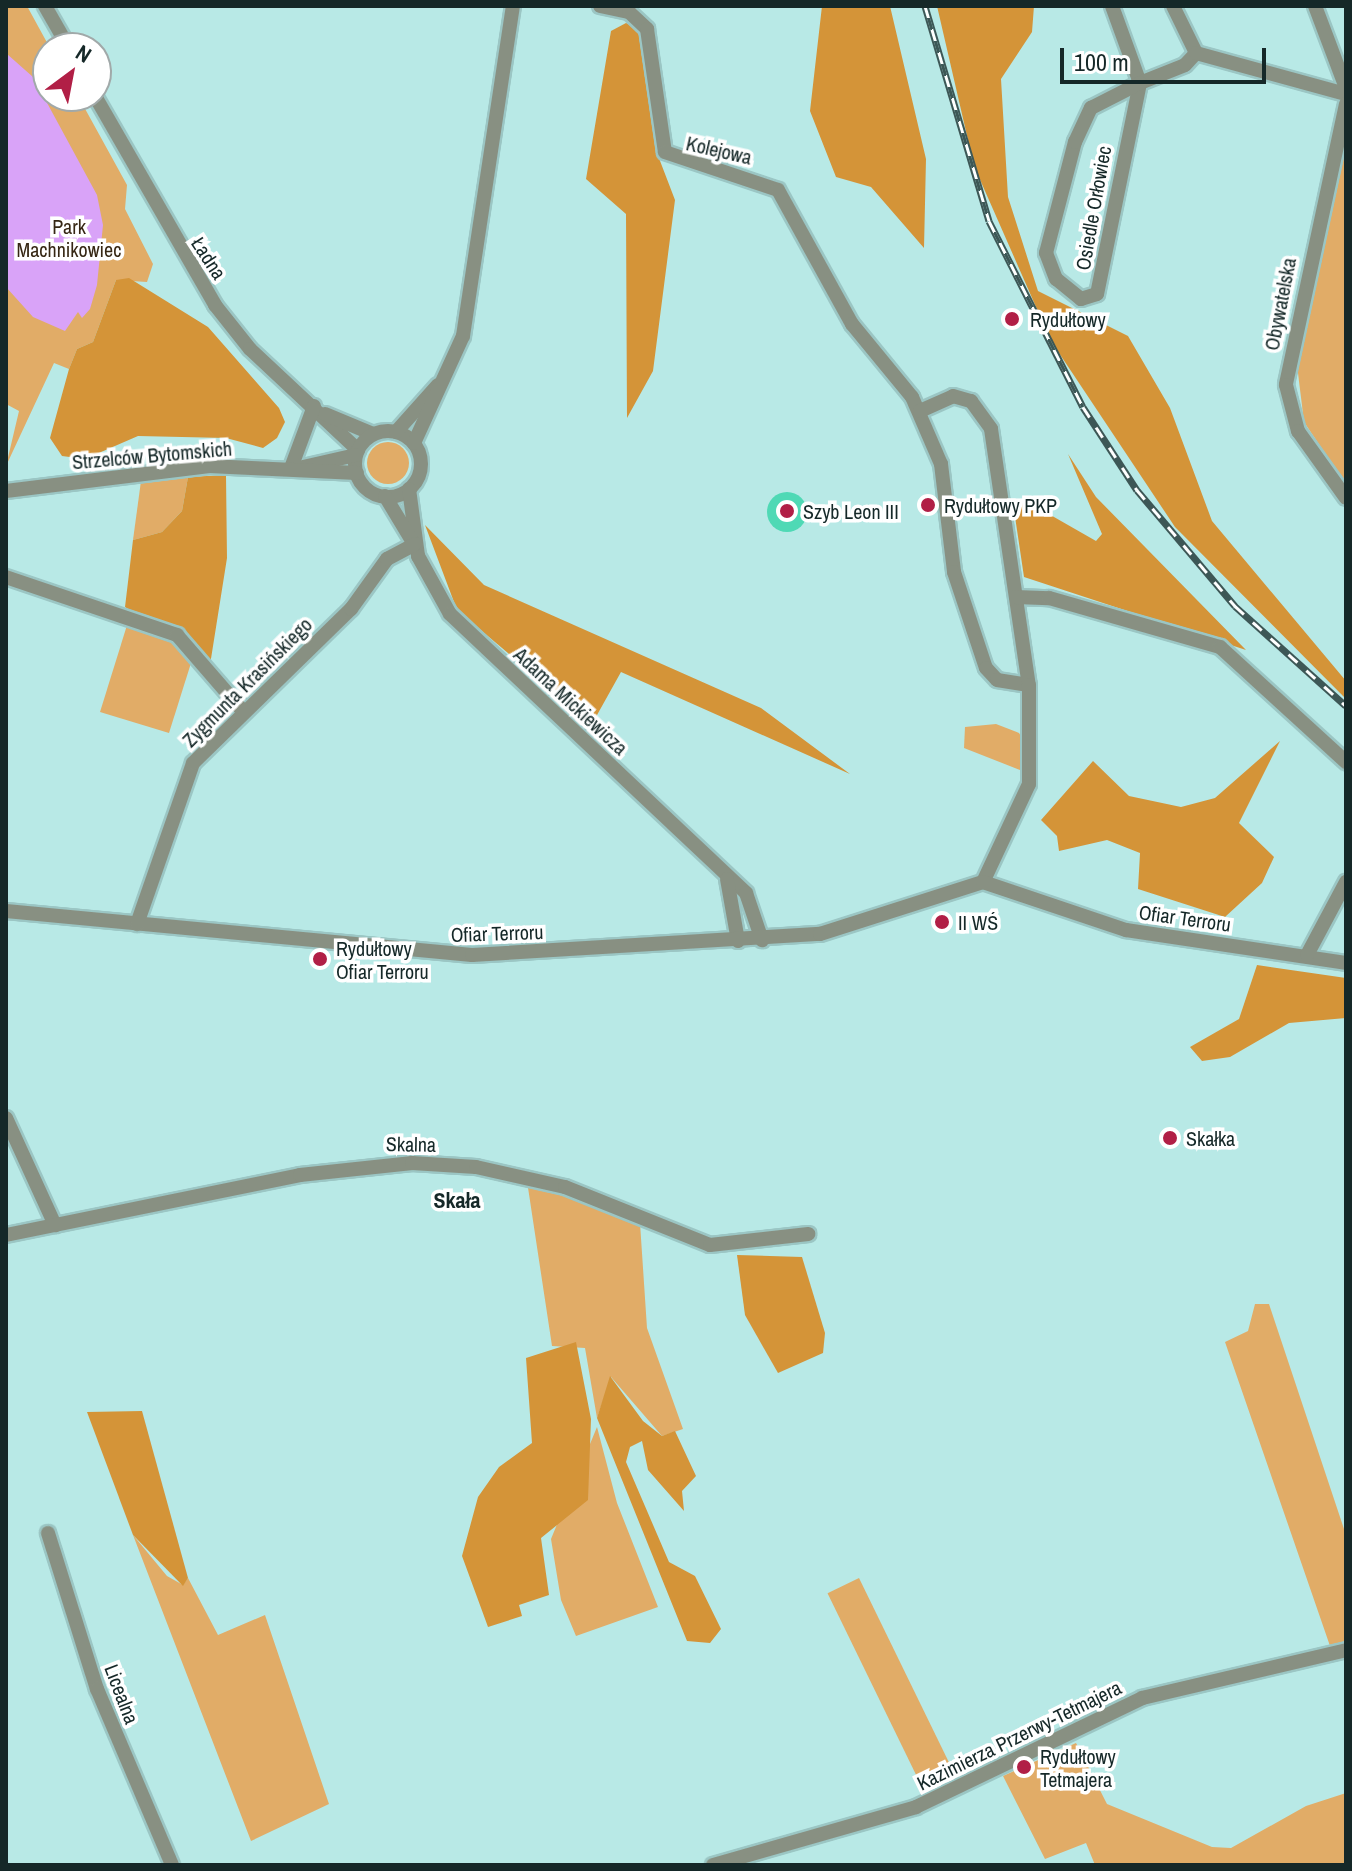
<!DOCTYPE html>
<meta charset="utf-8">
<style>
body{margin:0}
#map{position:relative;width:1352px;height:1871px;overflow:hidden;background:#b8e9e6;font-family:"Archivo Narrow",sans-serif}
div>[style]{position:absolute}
.green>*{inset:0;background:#e1ac67;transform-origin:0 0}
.round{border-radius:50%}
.forest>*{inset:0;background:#d49438}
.water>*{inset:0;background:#d9a3f8}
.building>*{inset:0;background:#4fd9b5}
.roads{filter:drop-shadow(2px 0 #9bc6c4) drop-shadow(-2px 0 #9bc6c4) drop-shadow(0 2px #9bc6c4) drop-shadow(0 -2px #9bc6c4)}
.minor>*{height:14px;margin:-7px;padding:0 7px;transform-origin:7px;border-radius:7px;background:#889082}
.minor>.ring{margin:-7px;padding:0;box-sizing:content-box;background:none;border:14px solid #889082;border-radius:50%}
.rail>*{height:7px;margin-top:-3.5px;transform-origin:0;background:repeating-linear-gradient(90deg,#fff 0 12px,#3d5756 0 24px);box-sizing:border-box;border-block:2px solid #3d5756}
.dots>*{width:22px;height:22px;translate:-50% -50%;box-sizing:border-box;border:4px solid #fff;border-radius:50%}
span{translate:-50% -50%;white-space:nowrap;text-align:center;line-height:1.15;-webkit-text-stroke:7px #fff;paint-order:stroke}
.street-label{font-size:20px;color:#152828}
.park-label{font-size:20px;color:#362714}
.poi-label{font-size:20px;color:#152828}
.left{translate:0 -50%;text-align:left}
.neighbourhood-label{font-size:22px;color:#152828;font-weight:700}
.frame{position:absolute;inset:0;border:8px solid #152828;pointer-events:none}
.north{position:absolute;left:32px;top:32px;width:80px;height:80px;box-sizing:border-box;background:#fff;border:2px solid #a1a9a9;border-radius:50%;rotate:32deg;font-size:22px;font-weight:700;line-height:32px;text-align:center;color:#152828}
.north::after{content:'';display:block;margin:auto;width:28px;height:36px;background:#b11f46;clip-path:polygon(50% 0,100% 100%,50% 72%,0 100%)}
.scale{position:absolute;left:1060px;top:48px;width:206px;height:36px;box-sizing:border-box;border:4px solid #152828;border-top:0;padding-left:10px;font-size:24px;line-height:28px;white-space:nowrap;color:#152828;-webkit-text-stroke:6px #fff;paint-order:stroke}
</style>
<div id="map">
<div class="green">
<i style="clip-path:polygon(6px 6px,27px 6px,50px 48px,48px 96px,78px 96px,127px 185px,125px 209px,153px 264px,147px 282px,116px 280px,93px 342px,77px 349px,69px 369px,54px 363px,6px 466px,19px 411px,6px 404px)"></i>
<i style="clip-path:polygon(1346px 130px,1346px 485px,1304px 422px,1297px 365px)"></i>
<i class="round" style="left:367px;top:442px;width:42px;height:42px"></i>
<i style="clip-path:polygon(188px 477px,182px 511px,162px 532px,133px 540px,141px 481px)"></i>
<i style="clip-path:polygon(128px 622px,164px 633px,191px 663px,169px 733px,100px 712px)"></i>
<i style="clip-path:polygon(996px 724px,1019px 733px,1027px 746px,1020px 770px,964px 748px,965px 727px)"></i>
<i style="clip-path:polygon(527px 1181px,640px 1223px,647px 1328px,683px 1429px,662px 1436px,611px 1377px,597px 1418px,585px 1348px,552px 1346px)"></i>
<i style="clip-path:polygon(1255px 1304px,1269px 1304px,1346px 1535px,1346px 1642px,1330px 1646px,1225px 1342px,1248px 1331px)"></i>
<i style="clip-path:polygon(597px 1427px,617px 1503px,658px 1607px,576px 1636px,561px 1600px,551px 1539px)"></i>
<i style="clip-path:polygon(133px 1535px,167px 1576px,183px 1585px,188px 1578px,218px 1635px,265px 1615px,329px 1804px,251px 1841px)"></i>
<i style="left:859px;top:1578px;width:222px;height:35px;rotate:64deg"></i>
<i style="clip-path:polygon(1076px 1743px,1107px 1804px,1212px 1847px,1231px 1848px,1306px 1806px,1346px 1793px,1346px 1865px,1095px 1865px,1086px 1843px,1045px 1859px,1003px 1776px)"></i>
</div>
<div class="forest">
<i style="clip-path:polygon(822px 6px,890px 6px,926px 159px,924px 248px,871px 187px,836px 177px,810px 111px)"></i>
<i style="clip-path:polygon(937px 6px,1034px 6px,1032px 32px,1001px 79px,1008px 197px,1038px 291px,1128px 336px,1170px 408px,1212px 521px,1346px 681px,1346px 699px,1175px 527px,1051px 341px,974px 166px)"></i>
<i style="clip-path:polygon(626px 23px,640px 29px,657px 153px,675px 200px,653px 371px,627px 418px,626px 214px,586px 179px,611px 31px)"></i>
<i style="clip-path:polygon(129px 278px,208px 327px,279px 408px,285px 422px,277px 438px,263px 448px,226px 438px,138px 436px,85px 459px,62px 456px,50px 438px,69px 369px,77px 349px,93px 342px,116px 280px)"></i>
<i style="clip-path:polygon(1068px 454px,1096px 497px,1246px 650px,1024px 577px,1013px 503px,1040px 500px,1040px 509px,1096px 541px,1102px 534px)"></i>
<i style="clip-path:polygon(226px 475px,227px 558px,210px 665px,125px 607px,133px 540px,162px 532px,182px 511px,188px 477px)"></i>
<i style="clip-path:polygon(425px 525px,484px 585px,761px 708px,850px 774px,621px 672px,592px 724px,457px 610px)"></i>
<i style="clip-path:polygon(1280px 741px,1239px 823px,1274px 857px,1262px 883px,1225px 917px,1138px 889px,1140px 853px,1107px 840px,1059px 851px,1057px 836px,1041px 820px,1093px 761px,1129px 796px,1181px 807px,1215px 798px)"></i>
<i style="clip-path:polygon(1257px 965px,1346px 978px,1346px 1018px,1289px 1023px,1230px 1057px,1202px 1061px,1190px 1047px,1239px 1019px)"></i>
<i style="clip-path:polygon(737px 1255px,802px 1257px,825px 1333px,823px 1353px,778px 1373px,745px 1315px)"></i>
<i style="clip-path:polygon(576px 1342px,591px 1419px,588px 1500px,541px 1538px,549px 1595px,519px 1605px,522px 1616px,488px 1627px,462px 1556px,478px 1497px,499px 1467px,532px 1443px,526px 1358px)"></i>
<i style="clip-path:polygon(610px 1376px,643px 1421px,662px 1436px,675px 1431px,696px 1476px,682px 1491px,684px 1511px,648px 1470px,642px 1441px,630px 1447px,626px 1462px,669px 1562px,695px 1576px,721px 1629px,710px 1643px,687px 1641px,597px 1418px)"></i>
<i style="clip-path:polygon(142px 1411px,188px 1578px,183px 1586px,133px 1535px,87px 1412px)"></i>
</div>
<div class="water">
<i style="clip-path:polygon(7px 54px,33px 77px,97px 195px,103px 225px,97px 285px,90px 309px,82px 318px,78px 312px,65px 331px,33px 317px,6px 287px)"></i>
</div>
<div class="building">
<i class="round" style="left:767px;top:492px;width:40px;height:40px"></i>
</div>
<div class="roads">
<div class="minor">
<i style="left:45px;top:6px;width:48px;rotate:60.3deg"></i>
<i style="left:600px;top:6px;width:30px;rotate:12deg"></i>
<i style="left:629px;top:12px;width:25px;rotate:43deg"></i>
<i style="left:647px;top:29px;width:124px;rotate:81.7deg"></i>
<i style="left:665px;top:152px;width:119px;rotate:18.6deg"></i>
<i style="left:778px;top:190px;width:153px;rotate:61.1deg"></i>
<i style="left:852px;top:324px;width:94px;rotate:50.6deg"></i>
<i style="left:912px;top:397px;width:73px;rotate:66.6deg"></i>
<i style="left:941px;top:464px;width:109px;rotate:83.1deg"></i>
<i style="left:954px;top:572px;width:101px;rotate:71.6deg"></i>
<i style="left:986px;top:668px;width:16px;rotate:47deg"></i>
<i style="left:997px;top:680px;width:32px;rotate:9deg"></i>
<i style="left:1112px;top:6px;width:82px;rotate:70deg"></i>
<i style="left:1140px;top:83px;width:48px;rotate:-21.8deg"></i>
<i style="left:1185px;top:65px;width:16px;rotate:-47deg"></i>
<i style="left:1173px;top:6px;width:52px;rotate:63.9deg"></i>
<i style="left:1196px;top:53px;width:156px;rotate:15.3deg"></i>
<i style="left:1315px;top:6px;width:88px;rotate:69.3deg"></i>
<i style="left:1140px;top:83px;width:215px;rotate:101.5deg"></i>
<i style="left:1097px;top:294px;width:17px;rotate:163deg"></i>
<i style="left:1081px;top:299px;width:32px;rotate:-141deg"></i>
<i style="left:1056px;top:279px;width:28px;rotate:-111deg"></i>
<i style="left:1046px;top:253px;width:115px;rotate:-75.4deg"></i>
<i style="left:1075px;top:142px;width:38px;rotate:-65deg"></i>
<i style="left:1091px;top:108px;width:55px;rotate:-27deg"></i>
<i style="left:95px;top:96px;width:241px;rotate:60.1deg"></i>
<i style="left:215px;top:305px;width:56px;rotate:51.5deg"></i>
<i style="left:250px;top:349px;width:148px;rotate:43.1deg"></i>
<i style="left:1346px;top:104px;width:287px;rotate:102.1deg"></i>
<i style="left:1286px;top:385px;width:48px;rotate:75.4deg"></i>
<i style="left:1298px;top:431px;width:82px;rotate:54.4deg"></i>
<i style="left:920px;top:411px;width:36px;rotate:-24deg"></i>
<i style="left:953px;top:396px;width:19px;rotate:16deg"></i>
<i style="left:971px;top:401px;width:34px;rotate:54deg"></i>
<i style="left:991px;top:429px;width:259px;rotate:81.6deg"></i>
<i style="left:1029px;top:685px;width:99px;rotate:90deg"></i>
<i style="left:1029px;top:784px;width:108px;rotate:115.1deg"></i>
<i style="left:325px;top:414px;width:52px;rotate:22.6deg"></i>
<i class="ring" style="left:355px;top:431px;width:52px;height:52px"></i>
<i style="left:396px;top:432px;width:63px;rotate:-48.2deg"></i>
<i style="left:414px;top:443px;width:118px;rotate:-65.4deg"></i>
<i style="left:463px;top:336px;width:334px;rotate:-81.4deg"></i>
<i style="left:303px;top:467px;width:54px;rotate:-12.8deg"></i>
<i style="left:291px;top:468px;width:66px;rotate:-69.6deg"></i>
<i style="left:409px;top:489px;width:68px;rotate:82.3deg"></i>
<i style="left:418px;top:556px;width:66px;rotate:61.1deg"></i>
<i style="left:450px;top:614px;width:407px;rotate:43.3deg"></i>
<i style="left:746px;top:893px;width:50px;rotate:71.2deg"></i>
<i style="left:6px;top:491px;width:205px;rotate:-7deg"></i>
<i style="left:209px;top:466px;width:148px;rotate:2.7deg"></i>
<i style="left:385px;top:496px;width:56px;rotate:58.9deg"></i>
<i style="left:6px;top:577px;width:181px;rotate:18.7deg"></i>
<i style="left:177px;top:635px;width:99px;rotate:49.1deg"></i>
<i style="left:1016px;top:597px;width:33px;rotate:2deg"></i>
<i style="left:1049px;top:598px;width:178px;rotate:16deg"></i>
<i style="left:1220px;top:647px;width:171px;rotate:42.4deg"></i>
<i style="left:727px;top:879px;width:63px;rotate:79.9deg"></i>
<i style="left:6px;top:911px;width:468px;rotate:5.4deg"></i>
<i style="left:472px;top:955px;width:349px;rotate:-3.5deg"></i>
<i style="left:820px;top:934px;width:171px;rotate:-17.7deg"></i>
<i style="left:983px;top:882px;width:151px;rotate:18.6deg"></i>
<i style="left:1126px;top:930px;width:222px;rotate:8.5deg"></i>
<i style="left:137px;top:924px;width:170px;rotate:-70.8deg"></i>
<i style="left:193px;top:763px;width:221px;rotate:-44.3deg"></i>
<i style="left:351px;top:609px;width:62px;rotate:-54.2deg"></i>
<i style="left:387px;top:559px;width:32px;rotate:-28deg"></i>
<i style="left:1307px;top:955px;width:83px;rotate:-61.9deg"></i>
<i style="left:6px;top:1118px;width:118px;rotate:65.4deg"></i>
<i style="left:6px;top:1235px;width:300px;rotate:-11.5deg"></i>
<i style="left:300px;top:1175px;width:113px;rotate:-6.1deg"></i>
<i style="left:412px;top:1163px;width:64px;rotate:3.6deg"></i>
<i style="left:476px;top:1167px;width:91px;rotate:12.7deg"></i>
<i style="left:565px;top:1187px;width:156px;rotate:21.8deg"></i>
<i style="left:710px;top:1245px;width:99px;rotate:-6.4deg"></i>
<i style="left:48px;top:1533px;width:164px;rotate:72.6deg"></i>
<i style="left:97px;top:1689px;width:191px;rotate:66.9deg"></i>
<i style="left:713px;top:1865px;width:211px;rotate:-15.9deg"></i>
<i style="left:916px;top:1807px;width:251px;rotate:-25.7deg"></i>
<i style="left:1142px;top:1698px;width:210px;rotate:-13.2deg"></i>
</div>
</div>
<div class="rail">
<i style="left:925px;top:6px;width:224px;rotate:73.4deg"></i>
<i style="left:989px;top:221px;width:208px;rotate:63.2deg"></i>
<i style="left:1083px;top:407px;width:99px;rotate:57deg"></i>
<i style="left:1137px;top:490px;width:152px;rotate:49.8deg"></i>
<i style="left:1235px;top:606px;width:149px;rotate:42deg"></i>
</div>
<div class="dots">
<i style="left:1012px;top:319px;background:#b11f46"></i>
<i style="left:928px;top:505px;background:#b11f46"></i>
<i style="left:787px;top:511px;background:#b11f46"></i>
<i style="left:942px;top:922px;background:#b11f46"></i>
<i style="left:320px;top:959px;background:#b11f46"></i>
<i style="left:1170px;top:1138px;background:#b11f46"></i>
<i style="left:1024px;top:1767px;background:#b11f46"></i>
</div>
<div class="street-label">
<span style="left:719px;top:150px;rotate:13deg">Kolejowa</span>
<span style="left:1093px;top:208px;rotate:-80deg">Osiedle Orłowiec</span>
<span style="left:209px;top:258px;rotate:57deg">Ładna</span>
<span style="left:1280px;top:304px;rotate:-79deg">Obywatelska</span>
<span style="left:152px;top:455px;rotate:-5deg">Strzelców Bytomskich</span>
<span style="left:247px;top:682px;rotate:-45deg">Zygmunta Krasińskiego</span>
<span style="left:571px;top:701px;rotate:43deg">Adama Mickiewicza</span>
<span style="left:1185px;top:918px;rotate:8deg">Ofiar Terroru</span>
<span style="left:497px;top:933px;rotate:-2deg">Ofiar Terroru</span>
<span style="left:411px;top:1144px;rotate:1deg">Skalna</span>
<span style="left:122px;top:1694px;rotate:69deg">Licealna</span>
<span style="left:1019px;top:1735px;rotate:-26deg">Kazimierza Przerwy-Tetmajera</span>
</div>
<div class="park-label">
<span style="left:69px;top:238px">Park<br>Machnikowiec</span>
</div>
<div class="poi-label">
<span class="left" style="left:1030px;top:319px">Rydułtowy</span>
<span class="left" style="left:944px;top:505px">Rydułtowy PKP</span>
<span class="left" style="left:803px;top:511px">Szyb Leon III</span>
<span class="left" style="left:958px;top:922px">II WŚ</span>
<span class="left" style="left:336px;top:960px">Rydułtowy<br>Ofiar Terroru</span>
<span class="left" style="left:1186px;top:1138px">Skałka</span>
<span class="left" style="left:1040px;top:1768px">Rydułtowy<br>Tetmajera</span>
</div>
<div class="neighbourhood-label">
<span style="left:457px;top:1201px">Skała</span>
</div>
<div class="frame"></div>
<div class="north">N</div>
<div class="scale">100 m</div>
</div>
